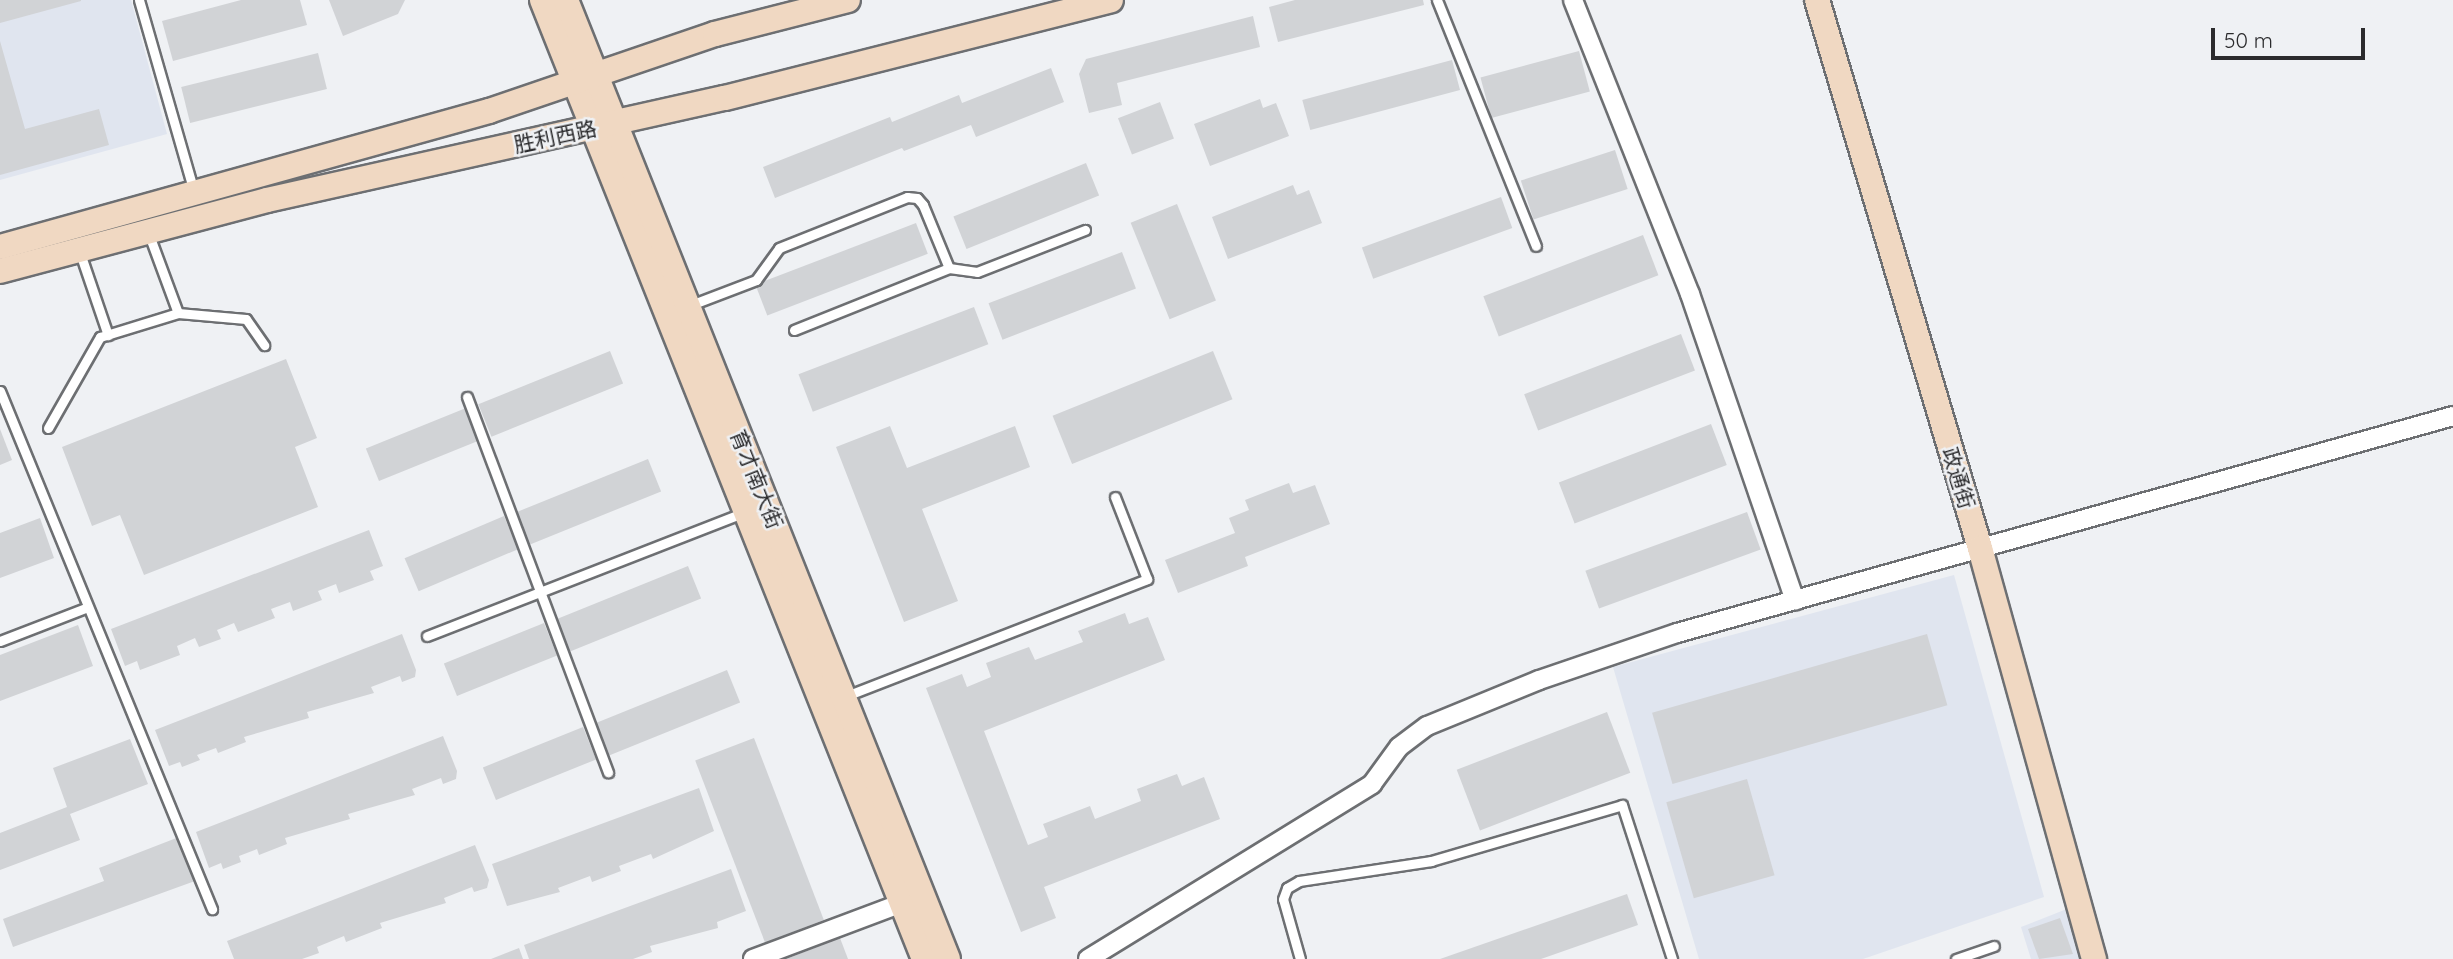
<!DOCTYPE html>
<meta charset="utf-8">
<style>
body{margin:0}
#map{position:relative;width:2453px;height:959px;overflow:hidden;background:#eff1f4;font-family:Quicksand,"Noto Sans SC",sans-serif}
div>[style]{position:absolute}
.built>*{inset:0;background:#e0e5ef}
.building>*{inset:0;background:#d1d3d6;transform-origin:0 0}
.roads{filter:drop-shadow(2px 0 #6d6f72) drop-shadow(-2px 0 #6d6f72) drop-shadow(0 2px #6d6f72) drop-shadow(0 -2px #6d6f72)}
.lane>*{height:9px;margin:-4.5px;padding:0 4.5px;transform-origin:4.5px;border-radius:4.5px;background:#fff}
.street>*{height:18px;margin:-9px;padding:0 9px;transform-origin:9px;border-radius:9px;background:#fff}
.secondary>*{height:24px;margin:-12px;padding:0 12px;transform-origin:12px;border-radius:12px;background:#f0d8c2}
span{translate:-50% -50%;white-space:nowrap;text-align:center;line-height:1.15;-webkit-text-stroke:5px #eff1f4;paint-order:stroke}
.street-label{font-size:21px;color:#2b2b2d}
.scale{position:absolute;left:2211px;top:28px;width:154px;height:32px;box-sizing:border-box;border:4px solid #2b2b2d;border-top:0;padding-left:9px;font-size:21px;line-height:24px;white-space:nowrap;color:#2b2b2d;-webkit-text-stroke:5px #eff1f4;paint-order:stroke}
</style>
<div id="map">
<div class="built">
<i style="clip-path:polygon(0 0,131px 0,167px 134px,0 180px)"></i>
<i style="clip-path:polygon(1954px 575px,2044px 897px,1863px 959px,1699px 959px,1613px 667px)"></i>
<i style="clip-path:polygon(2087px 901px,2104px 959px,2031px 959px,2021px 927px)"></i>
</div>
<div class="building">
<i style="clip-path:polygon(0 0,81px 0,81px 1px,0 23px)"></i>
<i style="clip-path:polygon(241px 0,300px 0,307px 25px,173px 61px,162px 21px)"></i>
<i style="clip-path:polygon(329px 0,405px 0,398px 14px,343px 36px)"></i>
<i style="clip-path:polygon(1295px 0,1423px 0,1424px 5px,1278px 42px,1269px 7px)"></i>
<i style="clip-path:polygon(1253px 16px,1260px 47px,1117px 83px,1122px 105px,1089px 113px,1079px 74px,1086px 59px)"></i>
<i style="clip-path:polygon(0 41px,25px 129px,99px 109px,109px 145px,0 175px)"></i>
<i style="left:1579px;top:51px;width:42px;height:102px;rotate:75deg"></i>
<i style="left:318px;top:53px;width:37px;height:141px;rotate:76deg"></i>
<i style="left:1452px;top:60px;width:31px;height:155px;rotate:75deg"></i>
<i style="clip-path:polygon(1051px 68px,1064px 102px,976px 137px,971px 125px,904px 151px,902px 148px,775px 198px,763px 167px,890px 117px,892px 122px,959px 95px,962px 103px)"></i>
<i style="clip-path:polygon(1260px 99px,1263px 108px,1276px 103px,1289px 136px,1210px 166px,1194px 124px)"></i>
<i style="left:1160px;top:102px;width:39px;height:45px;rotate:69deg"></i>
<i style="left:1615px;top:150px;width:41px;height:99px;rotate:72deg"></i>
<i style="left:1086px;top:163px;width:35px;height:143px;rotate:68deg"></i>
<i style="clip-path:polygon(1293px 185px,1297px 195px,1309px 190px,1322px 223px,1228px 259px,1212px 217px)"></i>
<i style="left:1501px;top:197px;width:33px;height:148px;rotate:70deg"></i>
<i style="left:1177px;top:204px;width:104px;height:50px;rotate:68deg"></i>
<i style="left:916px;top:223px;width:33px;height:172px;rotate:69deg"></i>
<i style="left:1643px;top:235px;width:43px;height:171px;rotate:69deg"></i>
<i style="left:1122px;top:252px;width:39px;height:143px;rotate:69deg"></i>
<i style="left:974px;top:307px;width:40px;height:188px;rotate:69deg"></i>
<i style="left:1681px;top:334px;width:39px;height:168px;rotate:69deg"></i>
<i style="left:610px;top:351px;width:35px;height:142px;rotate:68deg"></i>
<i style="left:1213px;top:351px;width:52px;height:173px;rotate:68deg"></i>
<i style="clip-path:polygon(286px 359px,317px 438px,295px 447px,318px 507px,144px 575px,120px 515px,92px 526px,62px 447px)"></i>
<i style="left:466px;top:408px;width:35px;height:108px;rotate:68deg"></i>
<i style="left:1711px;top:424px;width:44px;height:163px;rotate:69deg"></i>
<i style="clip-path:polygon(890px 426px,907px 468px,1015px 426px,1030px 467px,922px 509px,958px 601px,904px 622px,836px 447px)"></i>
<i style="clip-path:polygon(0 429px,12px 460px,0 465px)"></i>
<i style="left:648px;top:459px;width:35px;height:142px;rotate:68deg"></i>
<i style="clip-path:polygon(1289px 483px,1293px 493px,1315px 485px,1330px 524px,1245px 557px,1248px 566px,1178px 593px,1165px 560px,1235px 533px,1229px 518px,1249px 510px,1245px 500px)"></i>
<i style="left:1747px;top:512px;width:40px;height:172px;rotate:70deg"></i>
<i style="left:504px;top:516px;width:36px;height:108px;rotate:67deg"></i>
<i style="clip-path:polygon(40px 518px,54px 558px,0 578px,0 533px)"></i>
<i style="clip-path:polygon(369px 530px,383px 566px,370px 571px,374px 580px,339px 593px,336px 584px,318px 591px,322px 600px,293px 611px,290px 602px,271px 609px,275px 618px,238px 632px,234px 623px,217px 630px,221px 639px,199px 647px,195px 638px,177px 646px,180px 655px,140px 670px,137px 661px,125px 666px,111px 629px)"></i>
<i style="left:688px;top:566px;width:35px;height:142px;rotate:68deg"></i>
<i style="clip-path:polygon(1125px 613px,1129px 624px,1148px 617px,1165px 660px,984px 731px,1028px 845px,1048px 837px,1043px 824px,1090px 806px,1095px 819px,1141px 801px,1137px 789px,1177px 774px,1182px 786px,1204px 777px,1220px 819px,1044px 887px,1056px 918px,1021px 932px,926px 688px,962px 674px,967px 687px,991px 677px,986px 663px,1029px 647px,1035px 660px,1083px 642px,1078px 631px)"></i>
<i style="left:544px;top:623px;width:35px;height:108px;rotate:68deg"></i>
<i style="clip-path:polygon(78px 625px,93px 666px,0 701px,0 655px)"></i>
<i style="clip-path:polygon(402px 634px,416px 670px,415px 677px,402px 682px,400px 676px,371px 687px,374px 693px,307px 712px,309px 718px,244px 737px,246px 742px,218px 753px,216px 748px,197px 755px,200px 760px,182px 767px,180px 762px,169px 766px,155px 730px)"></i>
<i style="left:1927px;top:634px;width:74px;height:286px;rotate:74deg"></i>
<i style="left:727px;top:670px;width:35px;height:142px;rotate:68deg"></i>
<i style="left:1607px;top:712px;width:65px;height:161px;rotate:69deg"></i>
<i style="left:583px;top:727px;width:35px;height:108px;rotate:68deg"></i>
<i style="clip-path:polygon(443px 736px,457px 771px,456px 779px,443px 784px,441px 778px,412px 789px,415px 795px,348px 814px,350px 819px,285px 838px,287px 844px,259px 855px,257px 849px,239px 856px,241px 862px,223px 869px,221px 863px,209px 868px,196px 832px)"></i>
<i style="left:754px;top:738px;width:195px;height:63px;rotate:69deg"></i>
<i style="clip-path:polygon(130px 739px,148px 784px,70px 814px,80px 840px,0 870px,0 833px,67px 807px,53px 768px)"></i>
<i style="left:1747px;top:779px;width:100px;height:84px;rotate:74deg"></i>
<i style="clip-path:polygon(699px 788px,714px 831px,653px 859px,651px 854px,619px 866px,621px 871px,592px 882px,590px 876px,558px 888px,560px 892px,507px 906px,492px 864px)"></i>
<i style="clip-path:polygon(179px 837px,195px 881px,13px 947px,3px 919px,104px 881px,99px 868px)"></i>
<i style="clip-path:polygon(475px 845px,489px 880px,487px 888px,474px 892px,472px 887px,444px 898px,446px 903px,380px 923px,382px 928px,346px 942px,344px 936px,317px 947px,319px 953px,302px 959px,234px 959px,227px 941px)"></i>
<i style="clip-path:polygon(731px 869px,746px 911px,717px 922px,718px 928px,650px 946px,652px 952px,633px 959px,529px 959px,524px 945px)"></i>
<i style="clip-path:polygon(1627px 894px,1638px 925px,1541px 959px,1440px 959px)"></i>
<i style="clip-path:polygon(2060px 918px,2073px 954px,2039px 959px,2028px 929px)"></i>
<i style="clip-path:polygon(840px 938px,848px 959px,786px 959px)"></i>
<i style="clip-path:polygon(519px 948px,523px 959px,491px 959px)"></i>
</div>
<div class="roads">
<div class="lane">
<i style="left:139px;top:0;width:200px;rotate:74deg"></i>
<i style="left:1437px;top:0;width:265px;rotate:68.1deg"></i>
<i style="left:148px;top:232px;width:86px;rotate:69.7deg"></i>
<i style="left:79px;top:250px;width:90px;rotate:71.2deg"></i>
<i style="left:688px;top:306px;width:73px;rotate:-20.9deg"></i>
<i style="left:756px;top:280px;width:39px;rotate:-54deg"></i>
<i style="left:779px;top:248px;width:138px;rotate:-21.7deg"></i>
<i style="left:907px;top:197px;width:10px;rotate:6deg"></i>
<i style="left:917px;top:198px;width:9px;rotate:49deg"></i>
<i style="left:923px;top:205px;width:68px;rotate:67.6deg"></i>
<i style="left:794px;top:330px;width:167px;rotate:-21.8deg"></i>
<i style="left:949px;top:268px;width:28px;rotate:8deg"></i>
<i style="left:977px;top:272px;width:116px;rotate:-21.3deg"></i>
<i style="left:0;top:391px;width:560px;rotate:67.74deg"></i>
<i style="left:467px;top:397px;width:401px;rotate:69.4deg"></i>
<i style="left:48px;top:428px;width:105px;rotate:-60.3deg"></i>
<i style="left:100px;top:337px;width:82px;rotate:-17.1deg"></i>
<i style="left:178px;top:313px;width:68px;rotate:5deg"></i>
<i style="left:246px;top:319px;width:32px;rotate:55deg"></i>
<i style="left:427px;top:636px;width:341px;rotate:-21.3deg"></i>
<i style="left:0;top:641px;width:94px;rotate:-21.1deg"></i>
<i style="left:846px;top:696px;width:323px;rotate:-21.2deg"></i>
<i style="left:1147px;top:579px;width:88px;rotate:-111.3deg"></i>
<i style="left:1300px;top:959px;width:62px;rotate:-105.8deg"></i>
<i style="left:1283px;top:899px;width:12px;rotate:-70deg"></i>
<i style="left:1287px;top:888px;width:14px;rotate:-30deg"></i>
<i style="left:1299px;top:881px;width:134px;rotate:-8.6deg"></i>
<i style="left:1431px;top:861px;width:199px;rotate:-16.3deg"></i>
<i style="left:1622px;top:805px;width:162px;rotate:72deg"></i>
<i style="left:1956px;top:959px;width:40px;rotate:-18.9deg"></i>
</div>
<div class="street">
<i style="left:1573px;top:0;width:316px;rotate:68.3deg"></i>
<i style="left:1690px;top:294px;width:324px;rotate:71.1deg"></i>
<i style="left:753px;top:959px;width:159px;rotate:-20.6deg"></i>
<i style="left:1088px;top:959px;width:334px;rotate:-31.6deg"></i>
<i style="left:1372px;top:784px;width:46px;rotate:-53.9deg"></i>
<i style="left:1399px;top:747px;width:35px;rotate:-37deg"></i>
<i style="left:1427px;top:726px;width:121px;rotate:-22.3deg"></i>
<i style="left:1539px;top:680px;width:146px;rotate:-18.8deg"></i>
<i style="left:1677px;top:633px;width:806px;rotate:-15.62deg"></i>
</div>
<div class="secondary">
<i style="left:542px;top:0;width:1032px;rotate:68.28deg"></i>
<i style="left:566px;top:0;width:1032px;rotate:68.28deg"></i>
<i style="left:1817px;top:0;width:572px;rotate:73.44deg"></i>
<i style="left:1980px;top:548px;width:427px;rotate:74.5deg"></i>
<i style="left:0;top:247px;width:508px;rotate:-15.54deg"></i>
<i style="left:489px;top:111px;width:239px;rotate:-18.8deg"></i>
<i style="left:715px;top:34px;width:137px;rotate:-14.3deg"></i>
<i style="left:0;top:271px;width:276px;rotate:-14.9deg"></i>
<i style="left:267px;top:200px;width:469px;rotate:-12.6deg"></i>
<i style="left:725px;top:98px;width:398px;rotate:-14.2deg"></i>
</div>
</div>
<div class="street-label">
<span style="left:555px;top:136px;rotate:-12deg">胜利西路</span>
<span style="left:1959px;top:478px;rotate:73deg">政通街</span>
<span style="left:757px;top:479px;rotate:68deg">育才南大街</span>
</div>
<div class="scale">50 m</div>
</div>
